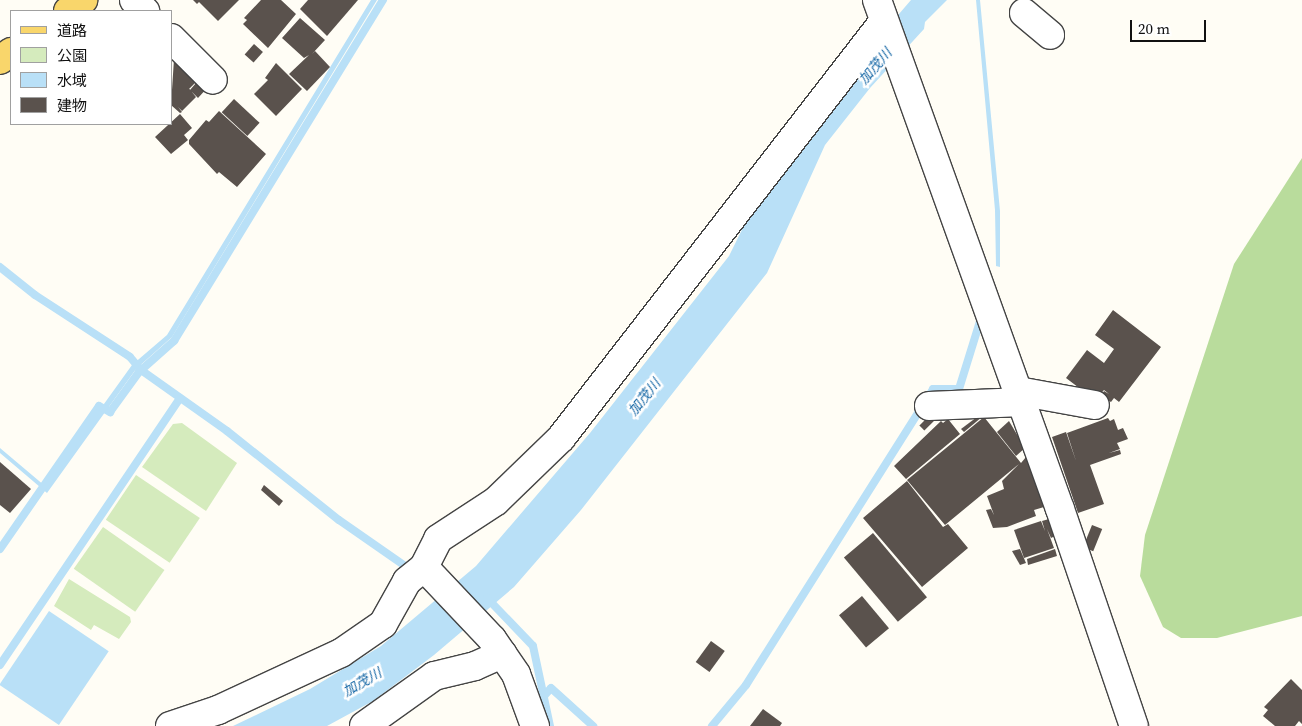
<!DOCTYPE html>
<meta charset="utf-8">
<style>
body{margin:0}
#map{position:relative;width:1302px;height:726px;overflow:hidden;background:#fffdf5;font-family:"Source Serif 4","Noto Sans JP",serif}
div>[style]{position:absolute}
.green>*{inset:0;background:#d5ebbd;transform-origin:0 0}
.forest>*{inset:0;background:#b9dc9c}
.water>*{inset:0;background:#b9e0f7;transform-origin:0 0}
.stream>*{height:8px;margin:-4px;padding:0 4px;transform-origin:4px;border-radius:4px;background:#b9e0f7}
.building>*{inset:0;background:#5a524d;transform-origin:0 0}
.roads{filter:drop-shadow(1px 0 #444) drop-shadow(-1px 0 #444) drop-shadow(0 1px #444) drop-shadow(0 -1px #444)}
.minor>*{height:28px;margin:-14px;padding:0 14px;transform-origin:14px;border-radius:14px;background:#fff}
.major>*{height:28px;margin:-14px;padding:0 14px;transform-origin:14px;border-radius:14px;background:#f9d66b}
span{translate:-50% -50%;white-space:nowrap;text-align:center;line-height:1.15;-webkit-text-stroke:5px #fff;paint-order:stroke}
.water-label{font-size:14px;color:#1768a6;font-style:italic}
.legend{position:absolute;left:10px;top:10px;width:162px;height:115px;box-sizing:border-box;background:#fff;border:1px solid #a0a0a0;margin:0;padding:6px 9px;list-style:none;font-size:15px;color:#111}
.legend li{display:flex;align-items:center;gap:10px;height:25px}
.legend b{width:25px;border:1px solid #a0a0a0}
.scale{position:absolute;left:1130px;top:20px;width:76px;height:22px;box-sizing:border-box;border:2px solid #111;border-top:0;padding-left:6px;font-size:15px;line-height:18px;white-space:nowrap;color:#111;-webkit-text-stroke:4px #fff;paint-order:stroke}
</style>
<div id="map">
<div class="green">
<i style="clip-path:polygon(182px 423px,237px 463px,206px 511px,142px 467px,173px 424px)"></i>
<i style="left:136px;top:475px;width:77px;height:54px;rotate:34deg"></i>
<i style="left:103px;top:527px;width:75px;height:51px;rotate:35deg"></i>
<i style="clip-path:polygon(69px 579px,130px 617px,131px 622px,119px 639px,94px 625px,91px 630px,54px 606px)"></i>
</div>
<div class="forest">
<i style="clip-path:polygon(1302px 158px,1302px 616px,1217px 638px,1181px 638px,1163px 627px,1140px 576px,1145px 535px,1234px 264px)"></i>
</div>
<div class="water">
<i style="clip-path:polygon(371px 0,377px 0,172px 337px,136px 369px,47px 493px,0 453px,0 448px,45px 486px,132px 365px,167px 335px)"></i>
<i style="clip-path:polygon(911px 0,947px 0,925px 22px,924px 29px,870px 88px,825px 145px,767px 273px,581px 510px,514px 587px,434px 655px,373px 701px,327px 726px,233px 726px,310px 689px,381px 646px,476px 566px,590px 433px,729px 256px,764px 185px,868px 50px)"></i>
<i style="clip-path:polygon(976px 0,980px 0,1000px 211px,1000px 267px,996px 266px,995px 210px)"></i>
<i style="left:49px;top:611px;width:72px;height:89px;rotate:34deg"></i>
</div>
<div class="stream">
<i style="left:0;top:267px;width:45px;rotate:38.7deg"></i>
<i style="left:35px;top:295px;width:113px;rotate:33.1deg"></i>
<i style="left:130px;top:357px;width:17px;rotate:50deg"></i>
<i style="left:141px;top:370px;width:105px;rotate:35.3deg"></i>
<i style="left:227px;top:431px;width:143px;rotate:38.5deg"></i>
<i style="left:339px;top:520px;width:88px;rotate:34.8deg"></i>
<i style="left:0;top:549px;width:174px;rotate:-55.3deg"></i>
<i style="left:99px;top:406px;width:13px;rotate:29deg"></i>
<i style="left:110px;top:412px;width:49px;rotate:-54.1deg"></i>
<i style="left:139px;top:372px;width:47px;rotate:-41.5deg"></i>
<i style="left:174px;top:341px;width:400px;rotate:-58.5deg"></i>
<i style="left:487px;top:598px;width:66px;rotate:46.2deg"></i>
<i style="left:533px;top:646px;width:82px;rotate:78deg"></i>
<i style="left:0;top:665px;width:322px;rotate:-56deg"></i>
<i style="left:545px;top:695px;width:9px;rotate:-49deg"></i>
<i style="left:551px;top:688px;width:57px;rotate:42.1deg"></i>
<i style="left:712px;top:726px;width:53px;rotate:-50.3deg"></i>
<i style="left:746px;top:685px;width:350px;rotate:-57.7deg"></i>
<i style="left:933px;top:389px;width:26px"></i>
<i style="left:959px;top:389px;width:74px;rotate:-72.8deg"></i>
</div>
<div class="building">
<i style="clip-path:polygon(193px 0,239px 0,218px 21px,199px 2px,197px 4px)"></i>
<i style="clip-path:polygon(261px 0,281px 0,296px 14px,268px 48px,243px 24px,247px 20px,244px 18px)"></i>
<i style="clip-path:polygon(308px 0,358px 0,327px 36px,300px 9px)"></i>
<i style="clip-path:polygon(300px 18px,325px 40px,312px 54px,315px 51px,330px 67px,307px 91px,289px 74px,309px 55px,304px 58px,282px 38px)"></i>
<i style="left:254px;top:44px;width:12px;height:14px;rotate:42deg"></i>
<i style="clip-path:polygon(174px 59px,195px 81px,199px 77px,209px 86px,198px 98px,190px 90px,196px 83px,199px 85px,198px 80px,189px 89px,187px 86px,196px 97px,182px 111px,178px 107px,182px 112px,180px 113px,171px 105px)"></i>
<i style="clip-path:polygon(276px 63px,302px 89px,276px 116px,254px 94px,268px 80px,265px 78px)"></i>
<i style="left:234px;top:99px;width:35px;height:18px;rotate:43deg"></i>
<i style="clip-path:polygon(219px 111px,266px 154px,237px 187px,219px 172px,217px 174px,189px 144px,189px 140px,206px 120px,209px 122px)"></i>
<i style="clip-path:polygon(180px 114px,192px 128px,184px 135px,188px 140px,171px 154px,155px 137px)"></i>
<i style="clip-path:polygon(1113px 310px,1161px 347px,1119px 402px,1114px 398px,1111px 402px,1101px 396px,1104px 391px,1109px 394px,1104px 390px,1095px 400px,1066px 378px,1087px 350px,1104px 363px,1114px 349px,1095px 335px)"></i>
<i style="clip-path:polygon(981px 414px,982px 417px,964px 432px,961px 429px)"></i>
<i style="left:930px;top:415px;width:7px;height:15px;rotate:45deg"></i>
<i style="clip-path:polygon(984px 417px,1021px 463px,1026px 457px,1044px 507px,1034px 510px,1036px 516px,1007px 527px,993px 528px,986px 510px,991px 509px,994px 515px,987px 496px,1004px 489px,1002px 481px,1019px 464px,945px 525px,907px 480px)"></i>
<i style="clip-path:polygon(1108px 418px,1110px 421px,1114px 419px,1118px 430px,1123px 428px,1128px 439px,1117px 443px,1120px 449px,1109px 453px,1120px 450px,1121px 454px,1090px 465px,1104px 504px,1078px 513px,1052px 437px,1066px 432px,1076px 461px,1067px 433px)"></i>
<i style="clip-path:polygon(948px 419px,960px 434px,906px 479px,894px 466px,941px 421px,943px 423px)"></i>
<i style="clip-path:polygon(1009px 421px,1025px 448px,1016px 456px,997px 432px)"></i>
<i style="clip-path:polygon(0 462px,31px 489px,10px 513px,0 505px)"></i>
<i style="clip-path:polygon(907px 481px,943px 527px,948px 524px,968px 548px,922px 587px,863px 518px)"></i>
<i style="clip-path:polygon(264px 485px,283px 501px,279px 506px,261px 490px)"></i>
<i style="clip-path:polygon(1049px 519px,1055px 536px,1051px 538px,1047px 529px,1054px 548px,1024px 558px,1014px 530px,1041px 521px,1045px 531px,1042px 521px)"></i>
<i style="left:1092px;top:525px;width:11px;height:24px;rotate:22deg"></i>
<i style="left:873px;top:533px;width:84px;height:38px;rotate:50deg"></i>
<i style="clip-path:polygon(1020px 549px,1026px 563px,1020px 565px,1012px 551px)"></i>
<i style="clip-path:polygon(1055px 549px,1057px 556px,1028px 565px,1027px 559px)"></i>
<i style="left:862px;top:596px;width:42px;height:30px;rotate:50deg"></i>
<i style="left:711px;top:641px;width:17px;height:26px;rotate:36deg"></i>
<i style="clip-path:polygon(1291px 679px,1302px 690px,1302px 724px,1299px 721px,1295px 726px,1275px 726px,1263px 716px,1268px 710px,1264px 707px)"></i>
<i style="clip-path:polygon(763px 709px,782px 723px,780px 726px,750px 726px)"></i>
</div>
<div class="roads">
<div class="minor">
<i style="left:134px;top:0;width:16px;rotate:45deg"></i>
<i style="left:877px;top:0;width:541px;rotate:70.23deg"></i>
<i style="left:1060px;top:509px;width:229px;rotate:71.2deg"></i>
<i style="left:1024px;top:13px;width:34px;rotate:40deg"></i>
<i style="left:171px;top:38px;width:59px;rotate:45deg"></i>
<i style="left:1018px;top:391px;width:78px;rotate:10.3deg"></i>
<i style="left:929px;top:406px;width:93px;rotate:-2.5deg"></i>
<i style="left:170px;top:726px;width:51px;rotate:-18.4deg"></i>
<i style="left:218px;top:710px;width:136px;rotate:-24.9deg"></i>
<i style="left:341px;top:653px;width:51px;rotate:-34.6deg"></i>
<i style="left:383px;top:624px;width:49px;rotate:-60.8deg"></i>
<i style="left:407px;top:581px;width:22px;rotate:-39deg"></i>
<i style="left:364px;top:726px;width:86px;rotate:-35.5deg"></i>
<i style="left:434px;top:676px;width:42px;rotate:-13.7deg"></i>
<i style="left:475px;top:666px;width:30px;rotate:-24deg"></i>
<i style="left:535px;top:726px;width:55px;rotate:-110.1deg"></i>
<i style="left:516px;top:674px;width:42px;rotate:-124.4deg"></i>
<i style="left:492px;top:639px;width:99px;rotate:-133.4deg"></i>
<i style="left:424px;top:567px;width:31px;rotate:-63deg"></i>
<i style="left:438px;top:539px;width:69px;rotate:-33.2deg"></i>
<i style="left:496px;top:501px;width:91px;rotate:-44.1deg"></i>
<i style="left:561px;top:438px;width:527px;rotate:-52.24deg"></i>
</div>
<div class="major">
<i style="left:68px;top:11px;width:19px;rotate:-36deg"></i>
<i style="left:0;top:60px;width:14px;rotate:-36deg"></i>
</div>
</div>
<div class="water-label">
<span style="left:875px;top:66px;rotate:-49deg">加茂川</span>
<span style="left:644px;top:397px;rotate:-51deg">加茂川</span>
<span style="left:362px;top:682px;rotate:-30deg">加茂川</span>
</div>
<ul class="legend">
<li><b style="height:6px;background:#f9d66b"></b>道路</li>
<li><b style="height:14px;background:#d5ebbd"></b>公園</li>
<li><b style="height:14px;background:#b9e0f7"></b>水域</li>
<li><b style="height:14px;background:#5a524d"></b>建物</li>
</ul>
<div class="scale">20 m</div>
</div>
